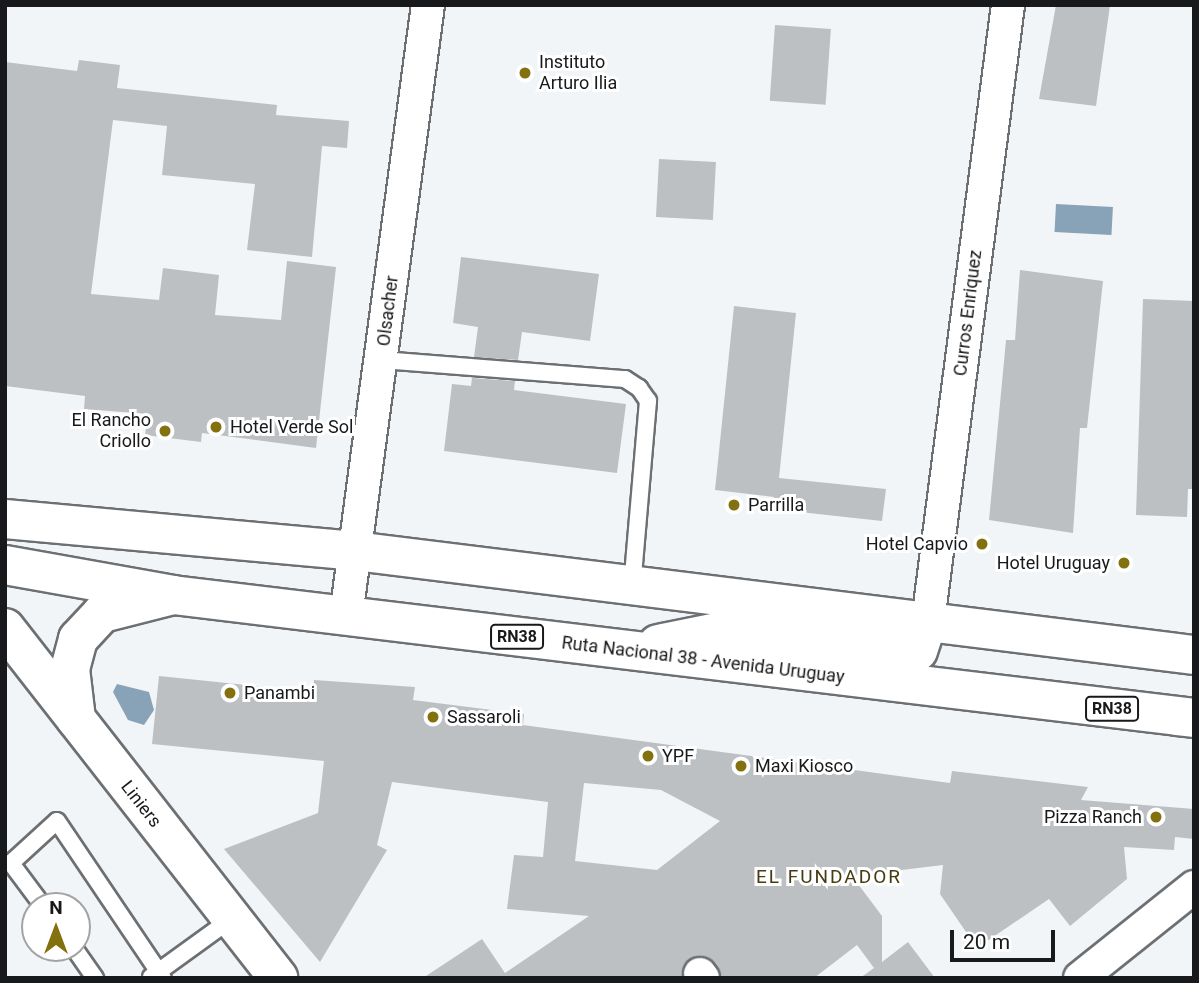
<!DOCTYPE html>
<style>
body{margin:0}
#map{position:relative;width:1199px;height:983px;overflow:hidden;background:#f1f5f8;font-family:Roboto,sans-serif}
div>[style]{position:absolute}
.water>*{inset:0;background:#88a2b8;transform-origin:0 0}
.building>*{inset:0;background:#bcc0c3;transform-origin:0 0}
.roads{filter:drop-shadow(2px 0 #6d7073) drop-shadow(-2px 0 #6d7073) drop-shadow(0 2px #6d7073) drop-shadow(0 -2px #6d7073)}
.lane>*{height:16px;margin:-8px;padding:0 8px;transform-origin:8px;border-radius:8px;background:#fff}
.street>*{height:32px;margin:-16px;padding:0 16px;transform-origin:16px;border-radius:16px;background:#fff}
.secondary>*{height:38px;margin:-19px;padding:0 19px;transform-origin:19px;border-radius:19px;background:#fff}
.primary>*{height:38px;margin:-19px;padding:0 19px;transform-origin:19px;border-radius:19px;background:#fff}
.dots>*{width:19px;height:19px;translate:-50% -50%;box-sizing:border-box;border:4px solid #fff;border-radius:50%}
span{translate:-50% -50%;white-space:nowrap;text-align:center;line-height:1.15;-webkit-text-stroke:6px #fff;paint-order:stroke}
.shield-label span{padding:2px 5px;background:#fff;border:2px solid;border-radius:5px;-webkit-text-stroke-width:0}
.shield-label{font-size:16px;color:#18191a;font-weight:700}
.poi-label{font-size:18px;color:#18191a}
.left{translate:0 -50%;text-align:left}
.right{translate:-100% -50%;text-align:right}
.street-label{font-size:18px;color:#18191a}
.neighbourhood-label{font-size:19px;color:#453c12;letter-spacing:2px}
.frame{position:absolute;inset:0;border:7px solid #18191a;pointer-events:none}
.north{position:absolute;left:21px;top:892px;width:70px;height:70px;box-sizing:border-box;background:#fff;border:2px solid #a3a3a3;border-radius:50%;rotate:0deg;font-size:19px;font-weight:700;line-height:28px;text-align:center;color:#18191a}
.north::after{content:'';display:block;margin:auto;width:24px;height:32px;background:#83700f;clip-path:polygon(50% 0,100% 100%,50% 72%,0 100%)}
.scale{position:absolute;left:950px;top:930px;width:105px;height:32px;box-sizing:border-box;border:4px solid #18191a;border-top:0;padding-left:9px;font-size:21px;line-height:24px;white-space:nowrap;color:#18191a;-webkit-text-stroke:5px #fff;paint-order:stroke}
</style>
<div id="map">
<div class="water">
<i style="left:1056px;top:204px;width:57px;height:28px;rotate:3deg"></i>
<i style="clip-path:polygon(117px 684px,149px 692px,154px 710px,144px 725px,128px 720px,113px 692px)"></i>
</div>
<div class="building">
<i style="clip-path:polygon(1056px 5px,1110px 5px,1096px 106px,1039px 99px)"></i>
<i style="left:775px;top:25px;width:56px;height:76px;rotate:4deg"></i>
<i style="clip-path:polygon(79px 60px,120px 65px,117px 88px,277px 105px,276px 115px,349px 121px,347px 148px,322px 146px,312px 257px,247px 250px,255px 184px,162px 175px,167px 126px,113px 120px,91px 294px,159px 300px,163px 268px,219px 275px,215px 315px,281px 320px,287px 261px,336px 267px,316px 448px,202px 433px,201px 442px,145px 435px,148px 414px,84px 409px,85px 396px,5px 386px,5px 62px,77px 71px)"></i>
<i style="left:659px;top:159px;width:57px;height:58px;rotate:3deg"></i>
<i style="clip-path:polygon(461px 257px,599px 274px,590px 341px,522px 332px,518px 360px,474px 357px,478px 327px,453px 323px)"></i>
<i style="clip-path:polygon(1020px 270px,1103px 281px,1087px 428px,1080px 428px,1073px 533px,989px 520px,1006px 340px,1015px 340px)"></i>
<i style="clip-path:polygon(1143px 299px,1194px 301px,1194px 489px,1188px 489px,1187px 517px,1136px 515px)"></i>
<i style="clip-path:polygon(734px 306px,796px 313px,779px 478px,886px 489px,882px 521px,772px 509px,774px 497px,715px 490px)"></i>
<i style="clip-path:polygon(472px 378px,515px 381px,514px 390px,626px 404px,617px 473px,444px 451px,452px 384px,471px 386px)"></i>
<i style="clip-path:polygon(evenodd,159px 676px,313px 692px,314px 680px,415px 687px,413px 700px,524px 714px,523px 725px,950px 783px,952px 771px,1088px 787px,1081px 800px,1194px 809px,1194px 839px,1175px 837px,1174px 850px,1124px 847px,1127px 879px,1070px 926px,1049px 899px,977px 948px,940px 894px,943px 865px,852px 876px,882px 916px,882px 962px,908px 942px,935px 978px,860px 978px,874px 968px,857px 945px,814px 978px,721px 978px,714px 962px,698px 956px,683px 966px,682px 978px,423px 978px,482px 939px,505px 973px,589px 916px,507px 909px,514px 855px,543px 857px,548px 802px,392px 782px,377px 845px,387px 850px,320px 962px,224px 849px,318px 813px,324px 761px,152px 744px,159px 676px,584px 783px,661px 790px,720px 821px,657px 870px,575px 861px,584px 783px)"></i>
</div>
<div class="roads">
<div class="lane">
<i style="left:382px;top:360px;width:244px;rotate:4.5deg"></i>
<i style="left:625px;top:379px;width:17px;rotate:33deg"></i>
<i style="left:639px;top:388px;width:16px;rotate:55deg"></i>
<i style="left:648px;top:401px;width:186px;rotate:94.9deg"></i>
<i style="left:43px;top:906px;width:54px;rotate:-126.7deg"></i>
<i style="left:11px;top:863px;width:62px;rotate:-42.4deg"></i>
<i style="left:57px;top:821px;width:189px;rotate:56deg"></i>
<i style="left:74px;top:948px;width:37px;rotate:55deg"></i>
<i style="left:151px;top:977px;width:99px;rotate:-35.9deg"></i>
</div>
<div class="street">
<i style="left:346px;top:616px;width:616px;rotate:-82.36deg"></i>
<i style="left:928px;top:621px;width:621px;rotate:-82.6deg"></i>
<i style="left:700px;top:974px;width:5px;rotate:53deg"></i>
<i style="left:1080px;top:978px;width:146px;rotate:-38.6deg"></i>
</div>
<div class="secondary">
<i style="left:5px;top:628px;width:444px;rotate:52deg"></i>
<i style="left:76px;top:719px;width:50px;rotate:-96.8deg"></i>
<i style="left:70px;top:669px;width:31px;rotate:-75deg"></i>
<i style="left:78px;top:639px;width:35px;rotate:-47deg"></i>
<i style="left:102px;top:613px;width:73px;rotate:-14.2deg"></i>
</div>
<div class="primary">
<i style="left:5px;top:519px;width:351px;rotate:5.2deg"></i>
<i style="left:355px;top:551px;width:845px;rotate:7.07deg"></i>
<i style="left:5px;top:565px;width:171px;rotate:10.1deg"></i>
<i style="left:173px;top:595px;width:1028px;rotate:6.87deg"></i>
<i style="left:658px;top:644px;width:65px;rotate:-11.5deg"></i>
<i style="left:722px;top:631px;width:180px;rotate:7.7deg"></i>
<i style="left:900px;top:655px;width:18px;rotate:-13deg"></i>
<i style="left:918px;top:651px;width:32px;rotate:-72deg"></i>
</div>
</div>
<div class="dots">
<i style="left:525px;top:73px;background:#83700f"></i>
<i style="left:216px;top:427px;background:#83700f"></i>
<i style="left:165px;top:431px;background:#83700f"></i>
<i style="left:734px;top:505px;background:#83700f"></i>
<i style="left:982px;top:544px;background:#83700f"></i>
<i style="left:1124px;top:563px;background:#83700f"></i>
<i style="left:230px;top:693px;background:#83700f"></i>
<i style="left:433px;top:717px;background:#83700f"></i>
<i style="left:648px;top:756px;background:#83700f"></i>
<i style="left:741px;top:766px;background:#83700f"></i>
<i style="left:1156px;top:817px;background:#83700f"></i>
</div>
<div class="shield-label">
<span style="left:517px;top:637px">RN38</span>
<span style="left:1112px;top:709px">RN38</span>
</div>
<div class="poi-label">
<span class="left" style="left:539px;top:73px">Instituto<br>Arturo Ilia</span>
<span class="right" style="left:151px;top:431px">El Rancho<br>Criollo</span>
<span class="left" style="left:230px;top:427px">Hotel Verde Sol</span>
<span class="left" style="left:748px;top:505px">Parrilla</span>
<span class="right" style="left:968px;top:544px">Hotel Capvio</span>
<span class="right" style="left:1110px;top:563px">Hotel Uruguay</span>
<span class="left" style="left:244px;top:693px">Panambi</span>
<span class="left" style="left:447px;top:717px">Sassaroli</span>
<span class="left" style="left:662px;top:756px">YPF</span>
<span class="left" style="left:755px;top:766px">Maxi Kiosco</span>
<span class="right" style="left:1142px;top:817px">Pizza Ranch</span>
</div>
<div class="street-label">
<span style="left:388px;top:311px;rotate:-83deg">Olsacher</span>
<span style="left:968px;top:313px;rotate:-83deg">Curros Enriquez</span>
<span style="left:703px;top:660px;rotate:7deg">Ruta Nacional 38 - Avenida Uruguay</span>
<span style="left:141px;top:804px;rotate:52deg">Liniers</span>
</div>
<div class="neighbourhood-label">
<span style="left:829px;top:877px">EL FUNDADOR</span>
</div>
<div class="frame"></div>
<div class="north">N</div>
<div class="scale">20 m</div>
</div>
